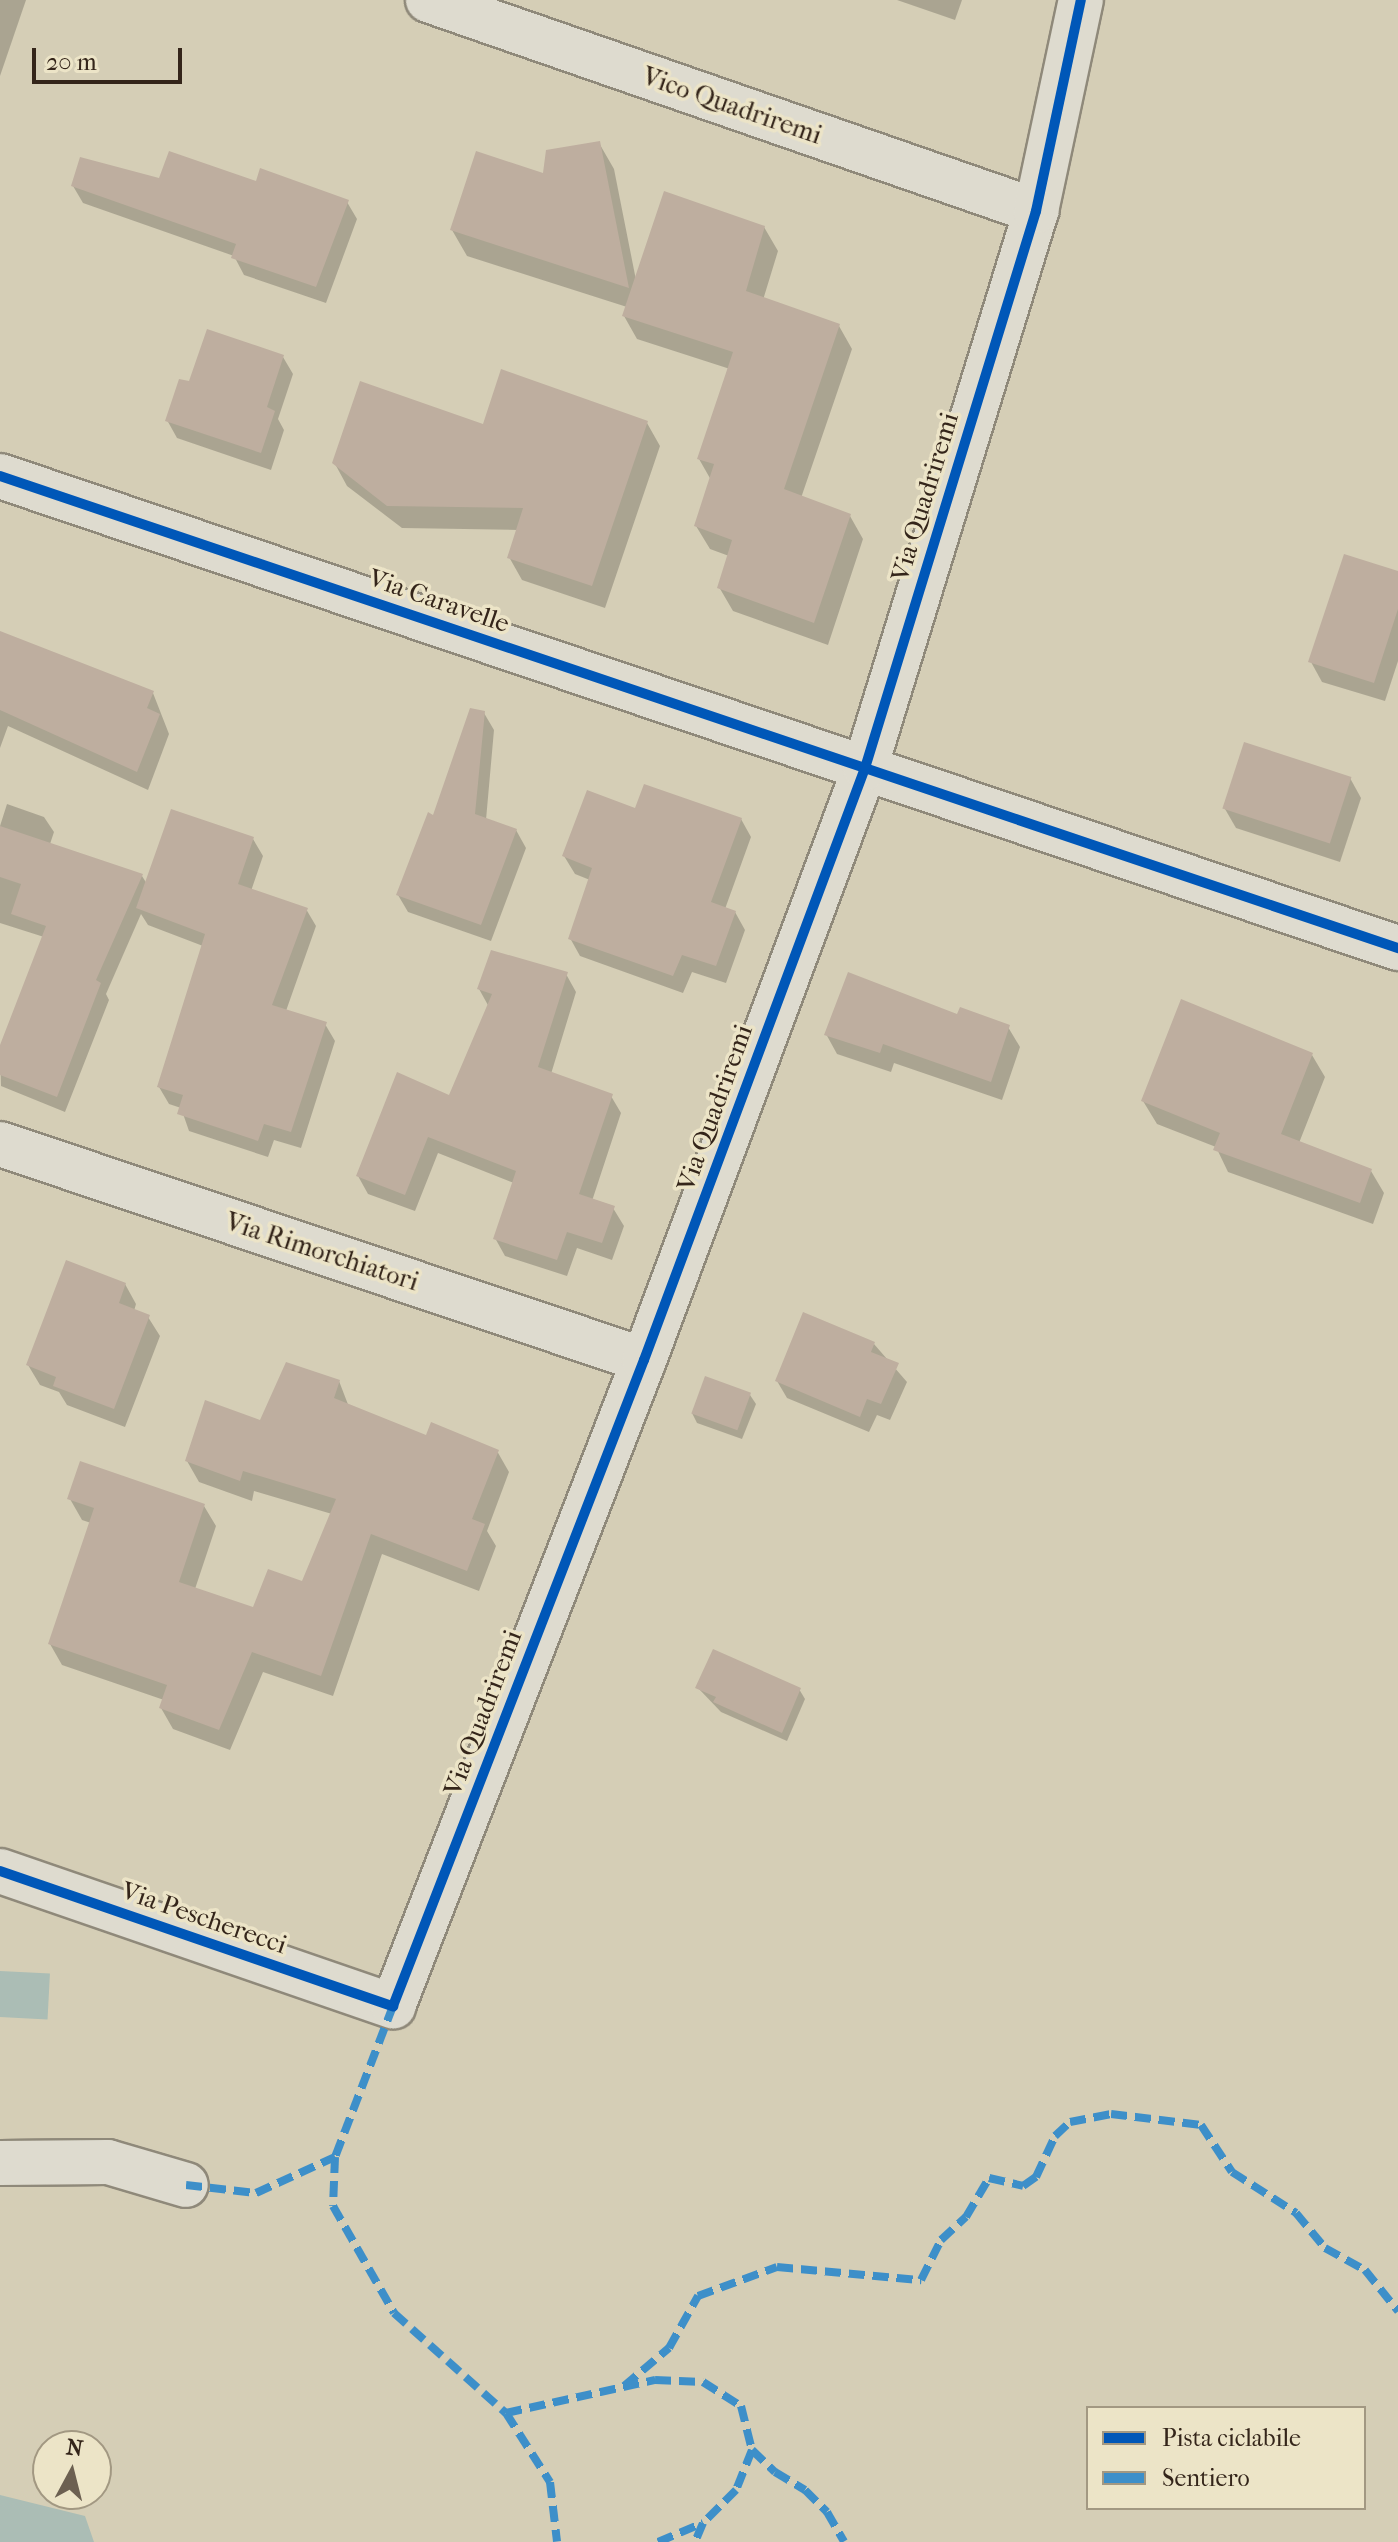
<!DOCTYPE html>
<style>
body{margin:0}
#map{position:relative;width:1398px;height:2542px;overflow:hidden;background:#d5ceb6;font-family:"IM FELL French Canon",serif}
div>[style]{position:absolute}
.water>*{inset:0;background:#abbdb5;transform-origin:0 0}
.shadow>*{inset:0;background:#0003}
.building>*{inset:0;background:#beae9f;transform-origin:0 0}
.roads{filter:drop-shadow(2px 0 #8f897a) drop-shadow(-2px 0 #8f897a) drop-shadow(0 2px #8f897a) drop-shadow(0 -2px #8f897a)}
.minor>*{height:44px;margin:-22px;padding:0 22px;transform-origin:22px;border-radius:22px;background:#dedbcf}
.quiet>*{height:8px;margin-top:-4px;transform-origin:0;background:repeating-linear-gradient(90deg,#3d8fc9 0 16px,transparent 0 24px)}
.cycleway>*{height:10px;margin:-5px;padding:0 5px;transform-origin:5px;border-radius:5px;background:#0057b8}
span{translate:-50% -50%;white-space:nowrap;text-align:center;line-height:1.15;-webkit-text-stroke:7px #ece4c7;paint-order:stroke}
.street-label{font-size:26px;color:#34251a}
.legend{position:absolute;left:1086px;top:2406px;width:280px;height:104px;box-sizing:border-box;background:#ece4c7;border:2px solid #a29882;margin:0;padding:10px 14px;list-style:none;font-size:24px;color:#34251a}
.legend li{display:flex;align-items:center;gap:16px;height:40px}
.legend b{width:40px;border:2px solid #a29882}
.north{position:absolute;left:32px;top:2430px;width:80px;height:80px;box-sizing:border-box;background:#ece4c7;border:2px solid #a29882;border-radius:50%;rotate:7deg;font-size:22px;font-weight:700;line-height:32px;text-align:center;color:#34251a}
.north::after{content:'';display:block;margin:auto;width:28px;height:36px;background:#6c6051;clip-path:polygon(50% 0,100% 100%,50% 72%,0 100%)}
.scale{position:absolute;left:32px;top:48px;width:150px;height:36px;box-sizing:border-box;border:4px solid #34251a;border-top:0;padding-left:10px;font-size:24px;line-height:28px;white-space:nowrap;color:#34251a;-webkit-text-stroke:6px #ece4c7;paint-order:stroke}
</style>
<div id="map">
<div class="water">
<i style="left:0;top:1971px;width:50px;height:46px;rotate:3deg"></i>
<i style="clip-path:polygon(0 2495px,85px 2516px,94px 2542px,0 2542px)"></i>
</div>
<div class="shadow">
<i style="clip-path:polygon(0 0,26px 0,0 76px)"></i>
<i style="clip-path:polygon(897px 0,962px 0,955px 20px)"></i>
<i style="clip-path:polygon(599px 143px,614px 169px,636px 280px,764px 227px,778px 251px,763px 300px,839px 326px,852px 349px,801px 498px,850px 516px,863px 539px,828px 645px,733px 611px,719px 587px,729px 556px,710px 549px,696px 526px,711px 480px,699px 459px,730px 369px,637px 339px,624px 316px,627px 307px,467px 256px,452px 230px)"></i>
<i style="clip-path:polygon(160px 180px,347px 202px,357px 219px,326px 303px,244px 275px,234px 256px,83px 203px,73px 186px)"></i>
<i style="clip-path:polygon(283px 357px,293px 374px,278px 419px,284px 430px,271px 470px,177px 438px,167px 420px,190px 384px)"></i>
<i style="clip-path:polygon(647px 423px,660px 446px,605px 608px,522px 580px,509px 557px,518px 530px,402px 528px,347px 486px,334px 462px)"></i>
<i style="clip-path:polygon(1398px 573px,1398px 661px,1385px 701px,1322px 682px,1311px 662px)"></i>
<i style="clip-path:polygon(0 632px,153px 693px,169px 734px,148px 790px,8px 726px,0 748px)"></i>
<i style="clip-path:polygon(484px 713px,494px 730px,486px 820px,516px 830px,526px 848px,491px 941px,408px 912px,398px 895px)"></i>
<i style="clip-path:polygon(1350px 778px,1361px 798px,1340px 862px,1236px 828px,1225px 809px)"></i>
<i style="clip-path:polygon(7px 804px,44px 817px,54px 832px,50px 844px,142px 876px,147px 884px,253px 839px,263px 856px,251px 891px,306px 909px,316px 926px,286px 1011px,325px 1024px,335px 1041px,301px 1148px,274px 1140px,268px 1157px,189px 1131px,181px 1108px,169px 1104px,159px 1087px,203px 946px,148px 925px,141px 914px,106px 994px,109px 1000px,65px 1112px,1px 1086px,0 1050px,44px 937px,0 923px,0 826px)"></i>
<i style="clip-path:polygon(636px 810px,741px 819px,751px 837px,725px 909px,735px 912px,745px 930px,726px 983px,692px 972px,683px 993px,580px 956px,570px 938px,590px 880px,575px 874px,564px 856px)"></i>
<i style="clip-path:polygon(566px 974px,576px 992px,551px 1074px,611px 1096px,621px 1113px,592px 1201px,613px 1208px,624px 1226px,612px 1260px,577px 1248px,567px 1276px,505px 1256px,495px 1238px,514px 1183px,438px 1153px,415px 1211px,368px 1194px,358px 1176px,450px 1098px,489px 1007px,479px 989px)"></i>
<i style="clip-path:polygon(958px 1017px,1008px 1027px,1020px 1047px,1002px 1100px,894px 1063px,891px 1072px,837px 1054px,826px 1034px)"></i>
<i style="clip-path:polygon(1312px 1055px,1325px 1077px,1299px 1143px,1371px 1171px,1384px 1193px,1373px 1224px,1228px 1172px,1216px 1147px,1157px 1124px,1143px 1101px)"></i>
<i style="clip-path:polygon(125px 1284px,136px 1304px,134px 1311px,148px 1317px,160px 1336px,125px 1427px,67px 1405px,59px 1392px,40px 1385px,28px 1365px)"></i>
<i style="clip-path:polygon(874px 1344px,907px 1382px,890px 1420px,877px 1415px,869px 1432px,787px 1398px,777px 1381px)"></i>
<i style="clip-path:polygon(339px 1381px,349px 1407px,427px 1438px,497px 1451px,509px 1472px,487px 1531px,496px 1546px,479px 1591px,382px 1554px,333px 1696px,263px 1672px,230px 1750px,173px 1729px,161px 1708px,164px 1700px,62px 1665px,50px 1644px,91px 1523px,82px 1520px,70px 1499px,204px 1506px,216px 1526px,195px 1589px,255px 1609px,304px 1584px,332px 1514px,254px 1491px,252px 1501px,199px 1482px,187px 1461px)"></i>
<i style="clip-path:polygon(750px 1395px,756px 1404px,742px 1439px,697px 1423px,692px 1413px)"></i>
<i style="clip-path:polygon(698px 1688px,799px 1689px,805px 1699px,787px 1741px,721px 1712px)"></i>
</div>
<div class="building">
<i style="clip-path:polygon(600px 141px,629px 288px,450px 230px,476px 151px,543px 173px,546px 150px)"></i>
<i style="clip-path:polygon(169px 151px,256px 181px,260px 168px,349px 200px,316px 287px,231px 258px,236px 244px,71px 186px,80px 157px,159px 178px)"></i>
<i style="clip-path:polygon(664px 191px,765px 226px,746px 291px,840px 324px,784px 489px,851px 514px,814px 623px,717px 588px,732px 540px,694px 526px,714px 464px,697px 459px,733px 352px,622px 316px)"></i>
<i style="clip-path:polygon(207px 329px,284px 355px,267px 407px,275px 411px,261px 453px,165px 421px,179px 379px,189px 381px)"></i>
<i style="clip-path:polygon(501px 369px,648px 421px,592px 586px,507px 558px,523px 508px,387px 506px,332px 463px,360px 381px,483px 424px)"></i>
<i style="clip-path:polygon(1344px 554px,1398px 571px,1398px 609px,1374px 683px,1308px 662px)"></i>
<i style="clip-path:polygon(0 631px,154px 691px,147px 708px,160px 714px,137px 772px,0 710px)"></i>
<i style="clip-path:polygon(470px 708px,485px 711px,475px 814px,517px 829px,481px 925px,396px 895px,428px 812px,433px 815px)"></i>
<i style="left:1244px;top:742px;width:113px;height:70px;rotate:18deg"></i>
<i style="clip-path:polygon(644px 784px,742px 818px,711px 902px,736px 911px,716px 966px,682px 955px,673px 976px,568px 939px,592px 868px,562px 856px,587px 790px,635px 808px)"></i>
<i style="clip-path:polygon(171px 809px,254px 837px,238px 884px,308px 908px,272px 1005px,327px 1022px,291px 1132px,264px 1124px,258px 1141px,177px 1114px,183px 1095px,157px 1087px,205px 934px,136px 908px)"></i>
<i style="clip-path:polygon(0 826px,143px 874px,96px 980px,101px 983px,57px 1097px,0 1075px,0 1045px,46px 926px,11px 914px,21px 884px,0 877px)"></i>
<i style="clip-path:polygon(491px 950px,568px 972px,538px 1067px,613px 1094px,579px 1194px,615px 1206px,602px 1243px,567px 1232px,557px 1260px,493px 1239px,516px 1171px,428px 1137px,405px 1195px,356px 1176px,397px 1072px,449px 1095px,492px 994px,477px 989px)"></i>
<i style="clip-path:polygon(848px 972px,957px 1014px,960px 1007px,1010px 1025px,991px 1082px,883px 1044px,880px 1053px,824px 1035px)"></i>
<i style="clip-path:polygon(1181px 999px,1313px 1053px,1281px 1134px,1372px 1169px,1360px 1203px,1213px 1150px,1220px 1133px,1141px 1101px)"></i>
<i style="clip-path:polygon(66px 1260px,126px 1283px,119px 1303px,150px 1315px,114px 1409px,53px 1386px,56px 1377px,26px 1365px)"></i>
<i style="clip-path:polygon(803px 1312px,875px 1342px,871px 1352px,899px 1363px,881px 1404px,867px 1399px,860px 1417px,775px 1381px)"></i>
<i style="clip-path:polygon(286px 1362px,340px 1380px,334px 1398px,426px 1435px,431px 1422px,499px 1450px,472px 1519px,485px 1524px,467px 1571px,371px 1534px,321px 1676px,252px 1652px,219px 1730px,159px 1708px,167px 1685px,48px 1644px,94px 1508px,67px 1499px,80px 1461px,205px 1504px,179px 1582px,253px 1607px,268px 1569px,302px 1581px,336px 1499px,243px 1471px,240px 1481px,185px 1461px,205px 1400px,260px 1420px)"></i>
<i style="left:705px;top:1376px;width:49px;height:40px;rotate:20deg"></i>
<i style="clip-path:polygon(713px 1649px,801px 1688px,782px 1733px,713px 1702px,716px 1697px,695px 1688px)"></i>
</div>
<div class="roads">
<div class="minor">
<i style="left:428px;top:0;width:644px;rotate:19.14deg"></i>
<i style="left:0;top:476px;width:1476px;rotate:18.66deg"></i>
<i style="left:0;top:1144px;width:679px;rotate:18.54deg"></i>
<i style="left:0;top:1871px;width:416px;rotate:19deg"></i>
<i style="left:393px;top:2006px;width:693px;rotate:-68.77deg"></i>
<i style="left:644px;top:1360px;width:632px;rotate:-69.53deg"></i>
<i style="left:865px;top:768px;width:583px;rotate:-72.93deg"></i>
<i style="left:1036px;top:211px;width:216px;rotate:-78deg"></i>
<i style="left:0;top:2163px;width:108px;rotate:-0.5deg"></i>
<i style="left:108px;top:2162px;width:81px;rotate:16.4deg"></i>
</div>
</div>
<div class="quiet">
<i style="left:393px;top:2006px;width:162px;rotate:111deg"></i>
<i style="left:335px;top:2157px;width:49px;rotate:92.3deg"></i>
<i style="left:333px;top:2206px;width:123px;rotate:60.3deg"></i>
<i style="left:394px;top:2313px;width:150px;rotate:41.8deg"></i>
<i style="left:506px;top:2413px;width:82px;rotate:57.5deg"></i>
<i style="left:550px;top:2482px;width:60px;rotate:83.3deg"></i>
<i style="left:186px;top:2185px;width:70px;rotate:6.5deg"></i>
<i style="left:256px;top:2193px;width:87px;rotate:-24.5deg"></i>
<i style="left:624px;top:2386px;width:59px;rotate:-40.2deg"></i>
<i style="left:669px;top:2348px;width:60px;rotate:-60.9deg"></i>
<i style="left:698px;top:2296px;width:84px;rotate:-20.2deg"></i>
<i style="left:777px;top:2267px;width:145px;rotate:5.2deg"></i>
<i style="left:921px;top:2280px;width:45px;rotate:-63.4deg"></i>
<i style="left:941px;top:2240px;width:34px;rotate:-43deg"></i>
<i style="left:966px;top:2217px;width:45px;rotate:-59.5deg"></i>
<i style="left:989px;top:2178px;width:35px;rotate:13deg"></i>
<i style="left:1023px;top:2186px;width:16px;rotate:-35deg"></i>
<i style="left:1036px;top:2177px;width:45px;rotate:-65.1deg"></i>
<i style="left:1055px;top:2136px;width:21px;rotate:-43deg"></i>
<i style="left:1070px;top:2122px;width:42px;rotate:-11deg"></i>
<i style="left:1111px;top:2114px;width:91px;rotate:7deg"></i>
<i style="left:1201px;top:2125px;width:56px;rotate:56.6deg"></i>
<i style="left:1232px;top:2172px;width:76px;rotate:32.6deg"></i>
<i style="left:1296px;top:2213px;width:45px;rotate:50.4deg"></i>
<i style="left:1325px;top:2248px;width:46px;rotate:28.8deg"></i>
<i style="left:1365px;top:2270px;width:53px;rotate:51.2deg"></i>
<i style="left:506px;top:2413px;width:153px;rotate:-12.5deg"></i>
<i style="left:655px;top:2380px;width:48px;rotate:2.4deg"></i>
<i style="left:703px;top:2382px;width:45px;rotate:32.3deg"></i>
<i style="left:741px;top:2406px;width:45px;rotate:76deg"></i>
<i style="left:752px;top:2450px;width:43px;rotate:111.8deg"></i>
<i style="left:736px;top:2490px;width:47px;rotate:135deg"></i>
<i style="left:703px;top:2523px;width:21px;rotate:113deg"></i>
<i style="left:752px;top:2450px;width:32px;rotate:44deg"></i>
<i style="left:775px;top:2472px;width:35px;rotate:31deg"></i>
<i style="left:805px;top:2490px;width:31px;rotate:45deg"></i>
<i style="left:827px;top:2512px;width:34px;rotate:60deg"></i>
<i style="left:658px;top:2542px;width:49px;rotate:-22.9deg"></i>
</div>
<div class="cycleway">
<i style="left:0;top:476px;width:1476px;rotate:18.66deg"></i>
<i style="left:0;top:1871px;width:416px;rotate:19deg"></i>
<i style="left:393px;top:2006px;width:693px;rotate:-68.77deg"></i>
<i style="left:644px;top:1360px;width:632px;rotate:-69.53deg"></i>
<i style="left:865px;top:768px;width:583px;rotate:-72.93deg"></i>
<i style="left:1036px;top:211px;width:216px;rotate:-78deg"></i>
</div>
<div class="street-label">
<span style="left:732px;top:106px;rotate:19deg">Vico Quadriremi</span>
<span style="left:925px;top:497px;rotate:-73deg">Via Quadriremi</span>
<span style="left:439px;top:601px;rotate:19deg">Via Caravelle</span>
<span style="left:715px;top:1108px;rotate:-70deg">Via Quadriremi</span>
<span style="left:322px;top:1252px;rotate:18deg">Via Rimorchiatori</span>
<span style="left:483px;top:1713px;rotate:-69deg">Via Quadriremi</span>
<span style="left:204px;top:1918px;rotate:19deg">Via Pescherecci</span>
</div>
<ul class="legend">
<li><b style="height:10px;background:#0057b8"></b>Pista ciclabile</li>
<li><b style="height:10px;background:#3d8fc9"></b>Sentiero</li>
</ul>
<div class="north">N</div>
<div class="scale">20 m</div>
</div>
